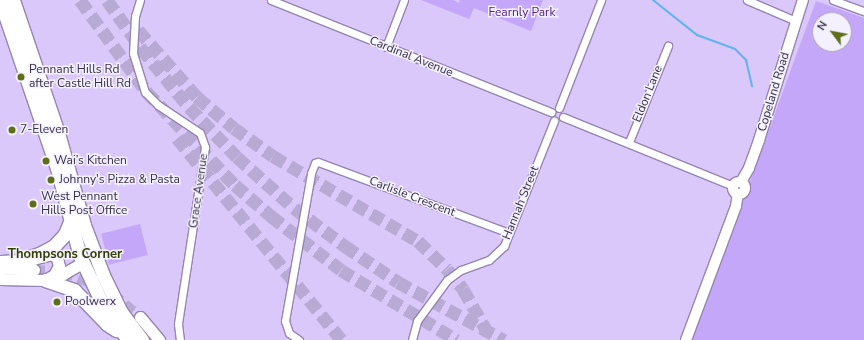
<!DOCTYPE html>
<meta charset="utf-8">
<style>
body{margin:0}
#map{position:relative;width:864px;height:340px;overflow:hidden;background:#d9c8f9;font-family:"Nunito Sans",sans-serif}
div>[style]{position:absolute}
.green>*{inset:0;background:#c4a7f8;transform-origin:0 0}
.stream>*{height:2px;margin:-1px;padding:0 1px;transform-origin:1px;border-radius:1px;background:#60b5ee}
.primary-tunnel>*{height:11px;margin-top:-5.5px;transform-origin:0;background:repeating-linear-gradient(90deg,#b9aad5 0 11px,transparent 0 16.5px)}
.highway-tunnel>*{height:13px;margin-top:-6.5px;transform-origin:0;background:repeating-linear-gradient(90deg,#b9aad5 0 13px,transparent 0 19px)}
.roads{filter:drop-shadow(1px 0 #9585b2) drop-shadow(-1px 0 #9585b2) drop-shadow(0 1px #9585b2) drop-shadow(0 -1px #9585b2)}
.street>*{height:7px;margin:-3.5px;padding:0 3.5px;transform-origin:3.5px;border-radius:3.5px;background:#fff}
.secondary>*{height:10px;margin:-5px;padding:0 5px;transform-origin:5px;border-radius:5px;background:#fff}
.secondary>.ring{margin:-5px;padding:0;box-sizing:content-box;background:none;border:10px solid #fff;border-radius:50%}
.primary>*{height:11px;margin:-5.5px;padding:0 5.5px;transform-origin:5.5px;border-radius:5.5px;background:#fff}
.highway>*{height:13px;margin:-6.5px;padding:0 6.5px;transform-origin:6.5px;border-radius:6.5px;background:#fff}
.dots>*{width:11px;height:11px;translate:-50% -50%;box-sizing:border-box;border:2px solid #f4f0ff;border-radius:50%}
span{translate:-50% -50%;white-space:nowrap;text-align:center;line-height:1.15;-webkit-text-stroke:3px #f4f0ff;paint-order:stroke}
.park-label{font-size:12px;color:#4e2380}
.street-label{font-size:12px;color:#373043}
.poi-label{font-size:12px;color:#373043}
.left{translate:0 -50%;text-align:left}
.neighbourhood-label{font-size:13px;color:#343f03;font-weight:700}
.north{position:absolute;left:812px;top:12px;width:40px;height:40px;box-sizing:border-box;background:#f4f0ff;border:1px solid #a8a3b4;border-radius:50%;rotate:302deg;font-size:11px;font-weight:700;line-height:16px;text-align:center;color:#373043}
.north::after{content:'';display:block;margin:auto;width:14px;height:18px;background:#5d6d1a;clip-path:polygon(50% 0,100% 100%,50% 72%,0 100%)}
</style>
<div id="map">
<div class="green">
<i style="clip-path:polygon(421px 0,453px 0,459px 3px,460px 0,543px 0,531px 31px,474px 8px,469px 19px)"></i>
<i style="clip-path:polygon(evenodd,816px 1px,864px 18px,864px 340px,692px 340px,816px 1px,820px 20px,844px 20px,844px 44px,820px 44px,820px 20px)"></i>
<i style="left:140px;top:224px;width:32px;height:40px;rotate:76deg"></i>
</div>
<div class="stream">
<i style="left:653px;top:0;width:56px;rotate:38.5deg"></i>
<i style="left:697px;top:35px;width:40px;rotate:20.2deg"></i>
<i style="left:735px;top:49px;width:16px;rotate:45deg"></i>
<i style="left:746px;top:60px;width:27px;rotate:77deg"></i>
</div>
<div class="primary-tunnel">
<i style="left:34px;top:270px;width:29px;rotate:2deg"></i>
<i style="left:63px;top:271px;width:35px;rotate:22deg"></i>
<i style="left:112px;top:293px;width:37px;rotate:41deg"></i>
</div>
<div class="highway-tunnel">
<i style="left:80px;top:0;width:112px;rotate:54deg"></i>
<i style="left:146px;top:91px;width:129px;rotate:46.6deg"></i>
<i style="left:235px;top:185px;width:48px;rotate:40.7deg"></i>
<i style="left:271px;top:216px;width:88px;rotate:37.6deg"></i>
<i style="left:341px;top:270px;width:135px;rotate:31.1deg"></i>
<i style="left:107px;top:0;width:59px;rotate:54.7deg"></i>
<i style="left:141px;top:48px;width:76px;rotate:50.9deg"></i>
<i style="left:189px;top:107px;width:69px;rotate:46.2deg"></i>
<i style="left:237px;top:157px;width:76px;rotate:41.8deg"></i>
<i style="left:294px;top:208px;width:64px;rotate:36.7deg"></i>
<i style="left:345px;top:246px;width:64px;rotate:34.2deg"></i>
<i style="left:398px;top:282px;width:121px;rotate:28.7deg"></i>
<i style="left:138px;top:30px;width:89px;rotate:48.6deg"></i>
<i style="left:197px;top:97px;width:48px;rotate:40deg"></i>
<i style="left:234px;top:128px;width:48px;rotate:35.7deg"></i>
<i style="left:273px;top:156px;width:168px;rotate:30.4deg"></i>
<i style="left:418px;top:241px;width:40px;rotate:44deg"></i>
<i style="left:447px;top:269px;width:26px;rotate:51deg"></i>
<i style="left:463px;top:289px;width:51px;rotate:60.4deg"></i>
<i style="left:177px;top:138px;width:261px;rotate:50.8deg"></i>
</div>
<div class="roads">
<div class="street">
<i style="left:140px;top:0;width:17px;rotate:107deg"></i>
<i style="left:135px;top:16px;width:37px;rotate:93deg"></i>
<i style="left:133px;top:53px;width:41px;rotate:72.9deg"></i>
<i style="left:145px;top:92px;width:18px;rotate:45deg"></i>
<i style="left:158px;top:105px;width:50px;rotate:33.7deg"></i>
<i style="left:200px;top:133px;width:15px;rotate:70deg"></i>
<i style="left:205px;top:147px;width:179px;rotate:98.7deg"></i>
<i style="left:178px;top:324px;width:16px;rotate:83deg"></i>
<i style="left:271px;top:0;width:302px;rotate:21.8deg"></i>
<i style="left:747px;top:0;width:53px;rotate:23.2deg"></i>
<i style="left:833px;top:0;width:33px;rotate:20deg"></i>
<i style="left:386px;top:47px;width:50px;rotate:-69deg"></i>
<i style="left:559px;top:108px;width:116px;rotate:-68.7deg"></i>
<i style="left:563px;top:117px;width:183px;rotate:22.1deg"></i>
<i style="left:629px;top:142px;width:104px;rotate:-67.9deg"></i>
<i style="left:299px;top:340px;width:12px;rotate:-145deg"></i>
<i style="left:289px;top:333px;width:13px;rotate:-108deg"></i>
<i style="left:285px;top:321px;width:150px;rotate:-80deg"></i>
<i style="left:311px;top:173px;width:11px;rotate:-68deg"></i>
<i style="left:315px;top:163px;width:3px;rotate:-18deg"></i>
<i style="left:318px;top:162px;width:204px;rotate:20.4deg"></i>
<i style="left:412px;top:340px;width:20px;rotate:-75deg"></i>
<i style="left:417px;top:321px;width:51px;rotate:-53.8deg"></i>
<i style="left:447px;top:280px;width:17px;rotate:-36deg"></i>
<i style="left:461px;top:270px;width:30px;rotate:-20deg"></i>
<i style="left:489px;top:260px;width:21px;rotate:-43deg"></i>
<i style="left:504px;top:246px;width:135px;rotate:-68.2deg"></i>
</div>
<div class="secondary">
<i class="ring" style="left:733px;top:182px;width:2px;height:2px"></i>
<i style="left:741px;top:182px;width:16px;rotate:-60deg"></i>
<i style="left:749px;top:168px;width:30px;rotate:-70deg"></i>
<i style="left:759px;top:140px;width:147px;rotate:-72.6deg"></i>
<i style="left:686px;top:340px;width:143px;rotate:-69.5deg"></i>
<i style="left:736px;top:206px;width:12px;rotate:-81deg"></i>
</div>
<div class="primary">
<i style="left:0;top:261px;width:33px;rotate:-3deg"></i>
<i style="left:33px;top:259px;width:20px;rotate:-15deg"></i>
<i style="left:52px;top:254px;width:6px;rotate:39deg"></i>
<i style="left:57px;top:258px;width:8px;rotate:76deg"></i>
<i style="left:59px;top:266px;width:10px;rotate:119deg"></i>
<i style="left:54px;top:275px;width:10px;rotate:151deg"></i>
<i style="left:0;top:268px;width:34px;rotate:3deg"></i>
<i style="left:0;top:279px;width:45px;rotate:1.3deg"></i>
<i style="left:45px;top:280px;width:19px;rotate:-18deg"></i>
<i style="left:63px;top:274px;width:22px;rotate:-30deg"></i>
<i style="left:140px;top:317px;width:30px;rotate:50deg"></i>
</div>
<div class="highway">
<i style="left:0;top:0;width:177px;rotate:71.3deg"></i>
<i style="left:57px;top:168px;width:91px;rotate:75.4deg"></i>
<i style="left:80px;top:256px;width:54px;rotate:64.9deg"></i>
<i style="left:103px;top:305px;width:43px;rotate:54.5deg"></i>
<i style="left:13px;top:0;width:140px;rotate:71.3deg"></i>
<i style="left:58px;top:133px;width:96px;rotate:74.2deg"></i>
<i style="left:84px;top:225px;width:53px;rotate:69.2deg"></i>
<i style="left:103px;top:275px;width:41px;rotate:64.1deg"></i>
<i style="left:121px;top:312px;width:35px;rotate:53deg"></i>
<i style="left:20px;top:260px;width:20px;rotate:-18deg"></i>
<i style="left:39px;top:254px;width:17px;rotate:-28deg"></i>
<i style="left:54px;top:246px;width:16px;rotate:-47deg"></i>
<i style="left:65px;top:234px;width:11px;rotate:-68deg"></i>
<i style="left:45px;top:280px;width:31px;rotate:19deg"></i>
<i style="left:74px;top:290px;width:47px;rotate:45.9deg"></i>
<i style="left:107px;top:324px;width:11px;rotate:34deg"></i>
</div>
</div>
<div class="dots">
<i style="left:21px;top:77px;background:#5d6d1a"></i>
<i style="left:12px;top:130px;background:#5d6d1a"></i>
<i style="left:46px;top:161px;background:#5d6d1a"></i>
<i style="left:51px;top:180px;background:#5d6d1a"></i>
<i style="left:33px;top:204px;background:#5d6d1a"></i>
<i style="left:57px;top:302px;background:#5d6d1a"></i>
</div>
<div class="park-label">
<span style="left:522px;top:13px">Fearnly Park</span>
</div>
<div class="street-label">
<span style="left:411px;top:57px;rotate:22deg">Cardinal Avenue</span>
<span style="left:774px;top:92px;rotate:-73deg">Copeland Road</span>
<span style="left:648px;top:94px;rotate:-68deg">Eldon Lane</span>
<span style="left:199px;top:191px;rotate:-82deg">Grace Avenue</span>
<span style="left:412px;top:197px;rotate:21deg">Carlisle Crescent</span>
<span style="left:521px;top:203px;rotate:-68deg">Hannah Street</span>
</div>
<div class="poi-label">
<span class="left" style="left:29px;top:77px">Pennant Hills Rd<br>after Castle Hill Rd</span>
<span class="left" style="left:20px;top:130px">7-Eleven</span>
<span class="left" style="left:54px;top:161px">Wai’s Kitchen</span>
<span class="left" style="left:59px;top:180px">Johnny's Pizza &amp; Pasta</span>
<span class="left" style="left:41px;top:204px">West Pennant<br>Hills Post Office</span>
<span class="left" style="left:65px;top:302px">Poolwerx</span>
</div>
<div class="neighbourhood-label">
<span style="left:65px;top:254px">Thompsons Corner</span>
</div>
<div class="north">N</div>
</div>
